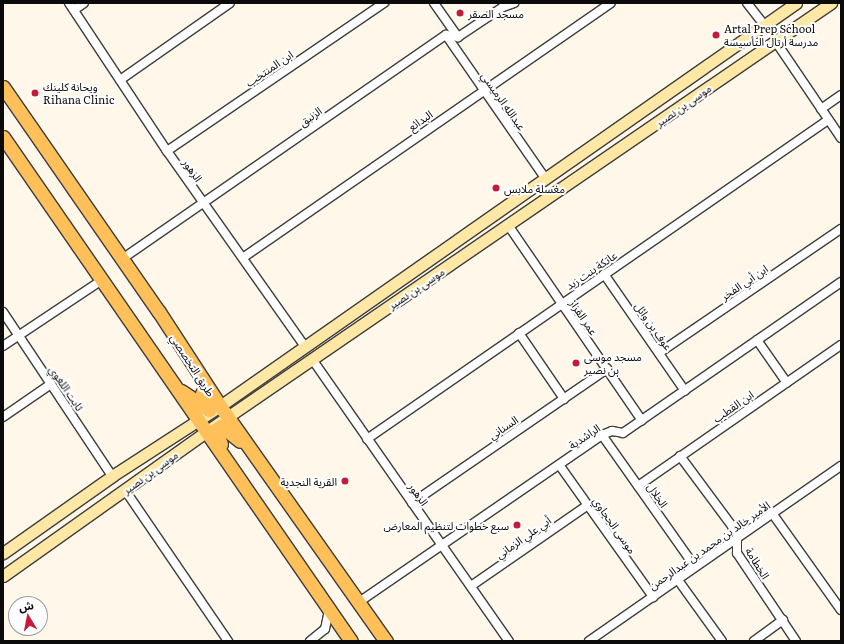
<!DOCTYPE html>
<meta charset="utf-8">
<style>
body{margin:0}
#map{position:relative;width:844px;height:644px;overflow:hidden;background:#fff8ea;font-family:Literata,"Noto Sans Arabic",serif}
div>[style]{position:absolute}
.roads{filter:drop-shadow(1px 0 #3e3e3e) drop-shadow(-1px 0 #3e3e3e) drop-shadow(0 1px #3e3e3e) drop-shadow(0 -1px #3e3e3e)}
.street>*{height:8px;margin:-4px;padding:0 4px;transform-origin:4px;border-radius:4px;background:#fff}
.secondary>*{height:11px;margin:-5.5px;padding:0 5.5px;transform-origin:5.5px;border-radius:5.5px;background:#ffe8a5}
.primary>*{height:13px;margin:-6.5px;padding:0 6.5px;transform-origin:6.5px;border-radius:6.5px;background:#ffc05a}
.dots>*{width:11px;height:11px;translate:-50% -50%;box-sizing:border-box;border:2px solid #fff;border-radius:50%}
span{translate:-50% -50%;white-space:nowrap;text-align:center;line-height:1.15;-webkit-text-stroke:4px #fff;paint-order:stroke}
.poi-label{font-size:11px;color:#0b0b0b}
.left{translate:0 -50%;text-align:left}
.right{translate:-100% -50%;text-align:right}
.street-label{font-size:11px;color:#0b0b0b}
.frame{position:absolute;inset:0;border:4px solid #0b0b0b;pointer-events:none}
.north{position:absolute;left:8px;top:596px;width:40px;height:40px;box-sizing:border-box;background:#fff;border:1px solid #9d9d9d;border-radius:50%;rotate:350deg;font-size:11px;font-weight:700;line-height:16px;text-align:center;color:#0b0b0b}
.north::after{content:'';display:block;margin:auto;width:14px;height:18px;background:#c41b3a;clip-path:polygon(50% 0,100% 100%,50% 72%,0 100%)}
</style>
<div id="map">
<div class="roads">
<div class="street">
<i style="left:69px;top:3px;width:178px;rotate:56.5deg"></i>
<i style="left:167px;top:151px;width:237px;rotate:54.8deg"></i>
<i style="left:434px;top:3px;width:42px;rotate:54.8deg"></i>
<i style="left:747px;top:3px;width:28px;rotate:52deg"></i>
<i style="left:74px;top:10px;width:12px;rotate:-35deg"></i>
<i style="left:446px;top:35px;width:174px;rotate:55.3deg"></i>
<i style="left:776px;top:42px;width:116px;rotate:55.9deg"></i>
<i style="left:120px;top:80px;width:134px;rotate:-35deg"></i>
<i style="left:821px;top:109px;width:24px;rotate:-35deg"></i>
<i style="left:167px;top:151px;width:263px;rotate:-34.3deg"></i>
<i style="left:508px;top:225px;width:237px;rotate:55.6deg"></i>
<i style="left:244px;top:257px;width:446px;rotate:-34.7deg"></i>
<i style="left:122px;top:259px;width:394px;rotate:-34.7deg"></i>
<i style="left:446px;top:35px;width:12px;rotate:9deg"></i>
<i style="left:458px;top:37px;width:54px;rotate:-33.7deg"></i>
<i style="left:503px;top:7px;width:12px;rotate:-20deg"></i>
<i style="left:604px;top:274px;width:142px;rotate:55.3deg"></i>
<i style="left:3px;top:312px;width:197px;rotate:56.4deg"></i>
<i style="left:519px;top:333px;width:80px;rotate:55.7deg"></i>
<i style="left:757px;top:340px;width:52px;rotate:55.1deg"></i>
<i style="left:3px;top:346px;width:119px;rotate:-33.7deg"></i>
<i style="left:659px;top:353px;width:220px;rotate:-34.3deg"></i>
<i style="left:312px;top:359px;width:344px;rotate:55.1deg"></i>
<i style="left:3px;top:417px;width:58px;rotate:-34.5deg"></i>
<i style="left:602px;top:435px;width:161px;rotate:54.8deg"></i>
<i style="left:367px;top:439px;width:561px;rotate:-34.68deg"></i>
<i style="left:680px;top:456px;width:87px;rotate:53.4deg"></i>
<i style="left:732px;top:526px;width:12px;rotate:66deg"></i>
<i style="left:737px;top:537px;width:16px;rotate:90deg"></i>
<i style="left:737px;top:553px;width:106px;rotate:56.2deg"></i>
<i style="left:560px;top:466px;width:161px;rotate:54.6deg"></i>
<i style="left:638px;top:486px;width:247px;rotate:-34.8deg"></i>
<i style="left:125px;top:490px;width:183px;rotate:55.7deg"></i>
<i style="left:412px;top:503px;width:237px;rotate:-34.5deg"></i>
<i style="left:772px;top:513px;width:119px;rotate:54.6deg"></i>
<i style="left:678px;top:580px;width:75px;rotate:54.2deg"></i>
<i style="left:471px;top:586px;width:142px;rotate:-34.7deg"></i>
<i style="left:359px;top:602px;width:295px;rotate:-34.5deg"></i>
<i style="left:602px;top:435px;width:11px;rotate:-22deg"></i>
<i style="left:612px;top:431px;width:11px;rotate:10deg"></i>
<i style="left:623px;top:433px;width:265px;rotate:-34.7deg"></i>
<i style="left:310px;top:641px;width:19px;rotate:-39deg"></i>
<i style="left:325px;top:629px;width:19px;rotate:-78deg"></i>
<i style="left:589px;top:641px;width:307px;rotate:-34.8deg"></i>
<i style="left:754px;top:641px;width:36px;rotate:-36deg"></i>
</div>
<div class="secondary">
<i style="left:3px;top:553px;width:133px;rotate:-35.2deg"></i>
<i style="left:112px;top:476px;width:129px;rotate:-32.9deg"></i>
<i style="left:220px;top:406px;width:703px;rotate:-34.98deg"></i>
<i style="left:3px;top:576px;width:250px;rotate:-35.4deg"></i>
<i style="left:207px;top:431px;width:757px;rotate:-34.45deg"></i>
</div>
<div class="primary">
<i style="left:3px;top:87px;width:274px;rotate:55.3deg"></i>
<i style="left:159px;top:312px;width:112px;rotate:57deg"></i>
<i style="left:220px;top:406px;width:288px;rotate:54.8deg"></i>
<i style="left:3px;top:137px;width:612px;rotate:55.38deg"></i>
<i style="left:181px;top:391px;width:34px;rotate:34deg"></i>
<i style="left:209px;top:410px;width:3px;rotate:-72deg"></i>
<i style="left:210px;top:407px;width:16px;rotate:-120deg"></i>
<i style="left:221px;top:444px;width:15px;rotate:-113deg"></i>
<i style="left:215px;top:430px;width:7px;rotate:-34deg"></i>
<i style="left:221px;top:426px;width:24px;rotate:38deg"></i>
</div>
</div>
<div class="dots">
<i style="left:460px;top:13px;background:#c41b3a"></i>
<i style="left:716px;top:35px;background:#c41b3a"></i>
<i style="left:35px;top:93px;background:#c41b3a"></i>
<i style="left:496px;top:188px;background:#c41b3a"></i>
<i style="left:576px;top:363px;background:#c41b3a"></i>
<i style="left:345px;top:481px;background:#c41b3a"></i>
<i style="left:517px;top:525px;background:#c41b3a"></i>
</div>
<div class="poi-label">
<span class="left" style="left:468px;top:13px">مسجد الصقر</span>
<span class="left" style="left:724px;top:35px">Artal Prep School<br>مدرسة أرتال التأسيسة</span>
<span class="left" style="left:43px;top:93px">ويحانة كلينك<br>Rihana Clinic</span>
<span class="left" style="left:504px;top:188px">مغسلة ملابس</span>
<span class="left" style="left:584px;top:363px">مسجد موسى<br>بن نصير</span>
<span class="right" style="left:337px;top:481px">القرية النجدية</span>
<span class="right" style="left:509px;top:525px">سبع خطوات لتنظيم المعارض</span>
</div>
<div class="street-label">
<span style="left:269px;top:68px;rotate:-34deg">ابن المنتخب</span>
<span style="left:504px;top:101px;rotate:55deg">عبدالله الرميسي</span>
<span style="left:683px;top:105px;rotate:-35deg">موسى بن نصير</span>
<span style="left:310px;top:116px;rotate:-35deg">الزنبق</span>
<span style="left:420px;top:120px;rotate:-35deg">البدائع</span>
<span style="left:193px;top:170px;rotate:55deg">الزهور</span>
<span style="left:591px;top:270px;rotate:-34deg">عاتكة بنت زيد</span>
<span style="left:744px;top:282px;rotate:-34deg">ابن أبي الفخر</span>
<span style="left:416px;top:288px;rotate:-34deg">موسى بن نصير</span>
<span style="left:584px;top:317px;rotate:56deg">عمر القزاز</span>
<span style="left:654px;top:326px;rotate:55deg">عوف بن وائل</span>
<span style="left:193px;top:365px;rotate:57deg">طريق التخصصي</span>
<span style="left:67px;top:388px;rotate:56deg">ثابت اللغوي</span>
<span style="left:733px;top:406px;rotate:-35deg">ابن القطب</span>
<span style="left:503px;top:427px;rotate:-34deg">السناني</span>
<span style="left:584px;top:436px;rotate:-34deg">الراشدية</span>
<span style="left:150px;top:472px;rotate:-36deg">موسى بن نصير</span>
<span style="left:419px;top:494px;rotate:55deg">الزهور</span>
<span style="left:658px;top:495px;rotate:55deg">الخلال</span>
<span style="left:615px;top:525px;rotate:55deg">موسى الحجاوي</span>
<span style="left:523px;top:537px;rotate:-35deg">أبي علي الزماني</span>
<span style="left:709px;top:545px;rotate:-35deg">الأمير خالد بن محمد بن عبدالرحمن</span>
<span style="left:758px;top:563px;rotate:58deg">الخطامة</span>
</div>
<div class="frame"></div>
<div class="north">ش</div>
</div>
